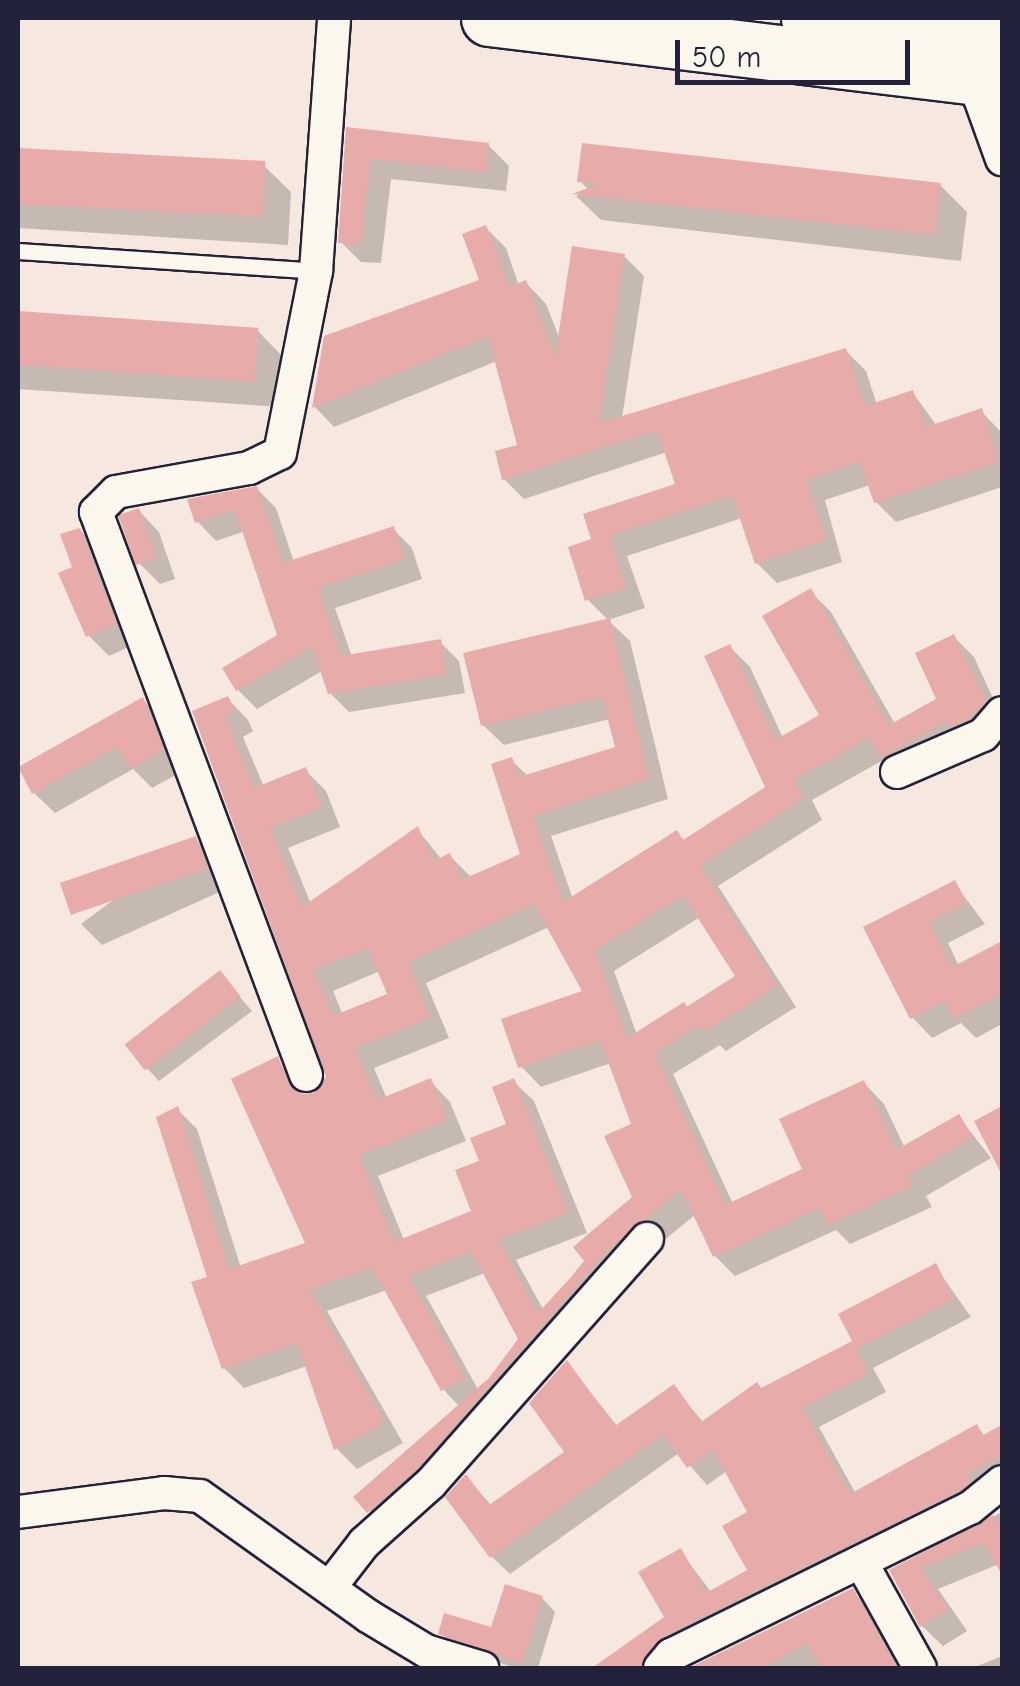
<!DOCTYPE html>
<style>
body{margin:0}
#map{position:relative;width:1020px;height:1686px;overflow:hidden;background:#f7e8df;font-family:"Comic Neue",sans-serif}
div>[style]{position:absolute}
.shadow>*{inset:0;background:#0003}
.building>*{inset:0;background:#e7aca9;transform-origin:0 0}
.roads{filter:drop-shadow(2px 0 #22223b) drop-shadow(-2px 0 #22223b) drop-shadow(0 2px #22223b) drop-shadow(0 -2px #22223b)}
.lane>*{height:15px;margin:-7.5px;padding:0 7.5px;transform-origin:7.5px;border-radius:7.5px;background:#fbf7ec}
.street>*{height:32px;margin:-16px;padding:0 16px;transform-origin:16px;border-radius:16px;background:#fbf7ec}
.highway>*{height:55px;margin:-27.5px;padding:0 27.5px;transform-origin:27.5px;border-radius:27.5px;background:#fbf7ec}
span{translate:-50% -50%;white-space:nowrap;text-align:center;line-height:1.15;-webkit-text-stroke:8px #fbf7ec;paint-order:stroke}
.frame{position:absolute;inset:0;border:20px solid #22223b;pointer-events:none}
.scale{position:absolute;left:675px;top:40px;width:235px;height:45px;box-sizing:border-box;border:5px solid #22223b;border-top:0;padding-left:12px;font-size:30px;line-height:35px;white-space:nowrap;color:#22223b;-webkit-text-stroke:8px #fbf7ec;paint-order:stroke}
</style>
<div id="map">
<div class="shadow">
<i style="clip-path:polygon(349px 130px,488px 145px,509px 166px,506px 191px,391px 179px,381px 263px,361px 262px,341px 242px)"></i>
<i style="clip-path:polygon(18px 151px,264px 166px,291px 192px,288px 245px,18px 228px)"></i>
<i style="clip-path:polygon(580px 181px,940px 185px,967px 212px,961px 261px,601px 220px,576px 196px,590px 191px)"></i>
<i style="clip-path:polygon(evenodd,486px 228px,506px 248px,519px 286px,526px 283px,546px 304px,560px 340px,624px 256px,644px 276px,622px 418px,845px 350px,866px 371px,877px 405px,913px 393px,937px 426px,981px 411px,1001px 432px,1002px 487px,896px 522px,876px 502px,870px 485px,825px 500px,842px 562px,777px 583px,757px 563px,742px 518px,627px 556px,645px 608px,608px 620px,630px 641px,668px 799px,551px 836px,573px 899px,677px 833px,685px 841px,768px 788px,730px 647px,750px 667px,783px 738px,822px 716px,810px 591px,831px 612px,895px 724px,940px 700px,954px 637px,974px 657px,1002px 718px,903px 776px,885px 759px,812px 800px,822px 820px,718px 886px,796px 1007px,726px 1051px,720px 1045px,673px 1074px,733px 1204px,805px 1171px,864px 1083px,884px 1104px,905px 1148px,959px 1117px,991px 1158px,926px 1196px,932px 1207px,850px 1244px,836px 1230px,735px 1276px,715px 1256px,696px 1214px,626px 1272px,389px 1531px,357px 1497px,460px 1407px,443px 1389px,387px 1290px,327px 1311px,403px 1443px,357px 1469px,337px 1449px,307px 1366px,244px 1388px,224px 1368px,177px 1109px,197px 1129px,241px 1268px,308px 1244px,277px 1059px,304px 1097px,315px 1096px,329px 1078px,195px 712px,228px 699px,248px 720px,253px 731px,243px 737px,264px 787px,305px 770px,326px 791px,340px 827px,288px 848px,311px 904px,417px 829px,442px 860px,450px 856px,470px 876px,523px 855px,511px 760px,529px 777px,618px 749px,610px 719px,504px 745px,483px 725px,609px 621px,588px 600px,594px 541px,678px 486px,667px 452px,524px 499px,504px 479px,520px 447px,497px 361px,334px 427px,315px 407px,326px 338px,482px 281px,486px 228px,700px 917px,739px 977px,637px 1035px,614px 971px,700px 917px,486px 228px,549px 927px,585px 992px,521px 1066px,541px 1087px,611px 1063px,634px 1125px,635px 1197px,544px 1311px,516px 1260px,587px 1233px,534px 1101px,513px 1081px,510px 1125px,482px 1162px,474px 1212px,404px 1240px,378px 1176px,466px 1141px,450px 1102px,430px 1081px,387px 1099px,374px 1068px,449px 1038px,426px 983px,549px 927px,486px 228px,380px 971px,390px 996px,343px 1015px,333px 991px,380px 971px,486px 228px,485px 1273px,521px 1339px,479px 1391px,426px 1296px,485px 1273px)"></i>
<i style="clip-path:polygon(18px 313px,257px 330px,283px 357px,280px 407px,18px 389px)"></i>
<i style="clip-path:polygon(257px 489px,276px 508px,294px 562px,393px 529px,412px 548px,422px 579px,335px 608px,352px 657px,440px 642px,459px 661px,465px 693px,349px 712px,330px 693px,322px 671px,257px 709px,238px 690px,280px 637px,245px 531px,216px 541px,197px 521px)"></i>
<i style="clip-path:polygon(139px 511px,159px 532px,175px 579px,160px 584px,139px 563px)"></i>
<i style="clip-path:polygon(80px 530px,100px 551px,135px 644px,109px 656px,89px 636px,75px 568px)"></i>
<i style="clip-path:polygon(143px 700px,163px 720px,183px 771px,152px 788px,133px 769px,55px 813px,34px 793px)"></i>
<i style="clip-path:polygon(195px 839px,216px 860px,226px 889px,102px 945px,81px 924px)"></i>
<i style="clip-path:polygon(954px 883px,985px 924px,948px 943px,959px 966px,1002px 949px,1002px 1024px,976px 1038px,961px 1023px,932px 1038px,912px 1017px,866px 928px)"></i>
<i style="clip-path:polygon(220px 974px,252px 1011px,159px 1081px,146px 1067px)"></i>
<i style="clip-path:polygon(935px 1266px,971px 1317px,873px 1368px,886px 1392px,819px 1427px,856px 1494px,976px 1427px,986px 1437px,1002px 1428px,1002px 1483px,667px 1668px,619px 1668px,611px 1658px,667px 1618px,680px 1551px,712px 1593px,750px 1571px,750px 1513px,727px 1471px,707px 1485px,679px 1453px,510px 1574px,491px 1556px,466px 1477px,492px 1506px,568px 1452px,567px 1363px,618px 1427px,673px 1387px,704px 1423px,855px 1342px)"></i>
<i style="clip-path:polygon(1002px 1512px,1002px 1569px,999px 1564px,938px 1589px,967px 1631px,943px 1646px,922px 1626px,892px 1571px)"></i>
<i style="clip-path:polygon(852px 1591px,871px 1610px,903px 1668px,695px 1668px)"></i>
<i style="clip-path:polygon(542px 1598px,555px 1612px,538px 1668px,515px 1668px,454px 1647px,441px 1633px,492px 1630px)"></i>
<i style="clip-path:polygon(1002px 1656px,1002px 1668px,973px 1668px)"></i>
</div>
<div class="building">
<i style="clip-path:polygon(346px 127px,489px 143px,486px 172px,371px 159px,361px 244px,338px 243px)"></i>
<i style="clip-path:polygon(582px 143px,941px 183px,935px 235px,572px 194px,599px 184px,577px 182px)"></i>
<i style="left:18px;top:148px;width:248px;height:56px;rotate:3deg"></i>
<i style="clip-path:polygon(486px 225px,509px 287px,526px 280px,555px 357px,572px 246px,625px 254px,599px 423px,846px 348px,865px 406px,913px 390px,926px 427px,982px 408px,999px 462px,874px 503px,860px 462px,806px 480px,826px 540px,755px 564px,732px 495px,609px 536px,626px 588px,585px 601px,568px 547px,591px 539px,583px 514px,675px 484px,657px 430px,502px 480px,495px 451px,517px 445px,488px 336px,312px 408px,324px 336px,479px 280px,462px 234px)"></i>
<i style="left:18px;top:311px;width:241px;height:54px;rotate:4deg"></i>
<i style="clip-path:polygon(257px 486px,283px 563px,394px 526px,405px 559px,318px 588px,341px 656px,441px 639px,447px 674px,328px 694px,312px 647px,236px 691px,222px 668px,277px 635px,235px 510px,195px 523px,187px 499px)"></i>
<i style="left:139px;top:508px;width:53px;height:22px;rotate:71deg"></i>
<i style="clip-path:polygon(80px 528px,116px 624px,86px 637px,58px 573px,72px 567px,60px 534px)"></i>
<i style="clip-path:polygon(evenodd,811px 588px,889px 725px,936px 699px,915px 653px,954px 634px,986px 701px,971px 718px,950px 727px,947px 720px,881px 758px,869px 737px,794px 780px,803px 799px,700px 865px,777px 986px,704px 1032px,699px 1025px,655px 1053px,725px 1205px,802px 1169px,779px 1119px,864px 1080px,896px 1150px,959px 1114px,973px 1137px,908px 1175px,913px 1186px,828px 1225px,820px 1208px,713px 1257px,681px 1189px,606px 1252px,417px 1469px,367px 1513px,353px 1497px,489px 1378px,518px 1339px,471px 1251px,408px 1276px,465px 1378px,441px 1391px,372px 1268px,309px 1290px,385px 1422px,334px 1450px,297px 1343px,222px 1369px,191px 1282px,207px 1277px,156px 1117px,178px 1106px,229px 1269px,305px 1243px,231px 1079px,278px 1056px,288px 1083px,302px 1094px,314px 1093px,326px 1077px,192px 711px,228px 696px,235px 710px,225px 716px,254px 788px,306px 767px,322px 807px,270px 828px,302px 907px,418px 826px,433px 861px,450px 853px,462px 880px,520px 854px,491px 764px,512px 757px,519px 777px,615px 747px,602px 697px,481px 726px,463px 653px,610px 618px,649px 779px,533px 816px,563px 902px,677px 830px,683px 840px,765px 787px,704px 656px,730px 644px,775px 740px,819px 715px,762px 616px,811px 588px,683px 895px,735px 976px,688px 1006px,699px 1025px,684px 1002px,627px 1038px,595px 950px,683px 895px,811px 588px,534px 904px,582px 991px,501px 1019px,518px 1068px,600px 1040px,631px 1124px,604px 1136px,632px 1197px,573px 1247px,585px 1262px,538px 1313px,498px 1240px,568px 1213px,514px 1078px,492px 1087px,506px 1124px,470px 1138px,479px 1161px,455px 1170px,471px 1211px,394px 1242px,359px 1155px,448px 1120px,431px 1078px,377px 1100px,355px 1048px,430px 1018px,408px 962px,534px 904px,811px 588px,368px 948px,387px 994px,333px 1016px,314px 970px,368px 948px)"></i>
<i style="clip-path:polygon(143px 697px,164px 750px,130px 769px,117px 747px,32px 794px,18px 767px)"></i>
<i style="left:196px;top:836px;width:34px;height:144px;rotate:71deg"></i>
<i style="clip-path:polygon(955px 880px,967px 903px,929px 922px,952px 967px,1002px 941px,1002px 994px,953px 1019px,944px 1001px,910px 1019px,863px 927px)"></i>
<i style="left:220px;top:970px;width:33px;height:121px;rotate:52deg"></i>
<i style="clip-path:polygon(1002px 1106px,1002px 1175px,974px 1121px)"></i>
<i style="clip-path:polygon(936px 1263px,954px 1299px,856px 1349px,869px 1374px,802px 1408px,850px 1494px,977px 1424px,983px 1435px,1002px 1425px,1002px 1455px,966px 1475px,971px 1482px,959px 1491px,662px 1637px,641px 1668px,592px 1668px,664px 1617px,638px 1572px,681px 1548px,706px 1593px,747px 1570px,722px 1526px,747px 1512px,713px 1450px,687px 1468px,663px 1434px,490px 1558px,445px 1497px,466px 1474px,489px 1505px,564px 1452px,529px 1403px,567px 1360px,615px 1426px,674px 1384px,701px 1422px,757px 1382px,761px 1388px,852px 1341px,838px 1314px)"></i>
<i style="clip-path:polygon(993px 1515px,1002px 1529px,1002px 1574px,982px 1543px,920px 1568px,948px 1609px,920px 1627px,889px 1570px)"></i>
<i style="clip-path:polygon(505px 1584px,543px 1596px,522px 1664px,438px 1634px,444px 1613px,491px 1627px)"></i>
<i style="clip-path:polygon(853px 1588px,897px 1668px,821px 1668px,807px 1644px,762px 1668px,689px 1668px)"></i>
</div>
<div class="roads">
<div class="lane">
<i style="left:18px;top:251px;width:299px;rotate:3.8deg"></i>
</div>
<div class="street">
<i style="left:982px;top:78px;width:20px;rotate:96deg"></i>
<i style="left:980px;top:98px;width:65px;rotate:70.2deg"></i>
<i style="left:897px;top:772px;width:94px;rotate:-23.3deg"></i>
<i style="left:983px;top:735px;width:29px;rotate:-49deg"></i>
<i style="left:306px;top:1075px;width:601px;rotate:-110.46deg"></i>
<i style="left:96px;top:512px;width:28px;rotate:-45deg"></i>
<i style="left:116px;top:492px;width:135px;rotate:-10.2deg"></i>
<i style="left:249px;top:468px;width:34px;rotate:-26deg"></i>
<i style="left:280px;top:453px;width:186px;rotate:-78.8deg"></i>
<i style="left:316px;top:271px;width:254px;rotate:-85.9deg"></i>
<i style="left:18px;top:1512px;width:147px;rotate:-7.4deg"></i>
<i style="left:164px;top:1493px;width:36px;rotate:5deg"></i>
<i style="left:200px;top:1496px;width:206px;rotate:35.5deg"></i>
<i style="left:368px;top:1616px;width:68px;rotate:31.1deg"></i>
<i style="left:426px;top:1651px;width:59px;rotate:16.9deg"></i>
<i style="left:861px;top:1562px;width:121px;rotate:60.9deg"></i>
<i style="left:330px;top:1587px;width:56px;rotate:-52.3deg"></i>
<i style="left:364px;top:1543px;width:90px;rotate:-41.8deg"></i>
<i style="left:431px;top:1483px;width:326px;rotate:-48.5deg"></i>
<i style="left:660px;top:1668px;width:17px;rotate:-50deg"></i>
<i style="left:671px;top:1655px;width:333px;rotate:-26.2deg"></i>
<i style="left:970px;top:1508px;width:41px;rotate:-39.1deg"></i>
</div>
<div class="highway">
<i style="left:489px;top:18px;width:517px;rotate:6.89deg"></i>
<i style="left:809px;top:18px;width:194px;rotate:5.3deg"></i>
</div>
</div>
<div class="frame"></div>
<div class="scale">50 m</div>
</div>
